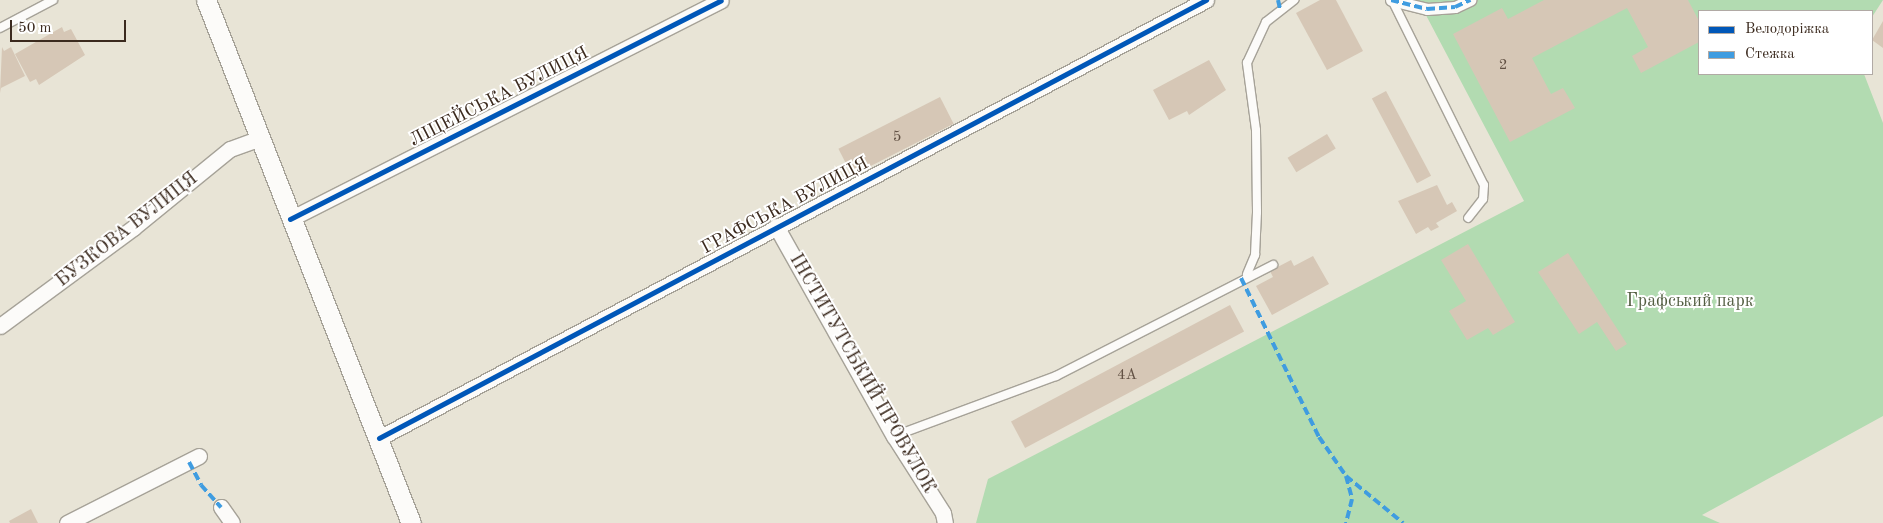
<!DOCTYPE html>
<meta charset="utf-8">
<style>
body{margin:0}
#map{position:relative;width:1883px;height:523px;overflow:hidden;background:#e8e4d6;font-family:"Old Standard TT",serif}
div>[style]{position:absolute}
.green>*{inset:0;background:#b2dbb1}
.building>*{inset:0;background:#d6c7b6;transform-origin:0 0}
.roads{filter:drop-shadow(1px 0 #a6a298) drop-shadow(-1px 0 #a6a298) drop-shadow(0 1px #a6a298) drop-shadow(0 -1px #a6a298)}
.service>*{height:8px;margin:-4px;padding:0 4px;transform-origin:4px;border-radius:4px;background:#fcfbf9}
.pedestrian>*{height:11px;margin:-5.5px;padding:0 5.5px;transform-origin:5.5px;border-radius:5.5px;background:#fcfbf9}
.minor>*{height:15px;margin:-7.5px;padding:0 7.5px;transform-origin:7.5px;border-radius:7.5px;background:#fcfbf9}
.tertiary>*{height:19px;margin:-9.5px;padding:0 9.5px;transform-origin:9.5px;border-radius:9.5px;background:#fcfbf9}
.quiet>*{height:4px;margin-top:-2px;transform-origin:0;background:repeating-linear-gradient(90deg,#3f9ce0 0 8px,transparent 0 12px)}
.cycleway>*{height:5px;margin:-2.5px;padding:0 2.5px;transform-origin:2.5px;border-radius:2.5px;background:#0057b8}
span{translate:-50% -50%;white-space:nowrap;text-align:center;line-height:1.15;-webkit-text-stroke:4px #fff;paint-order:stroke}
.number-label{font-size:15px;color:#625144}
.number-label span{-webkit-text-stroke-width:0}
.street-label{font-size:18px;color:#3b2a1e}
.park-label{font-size:18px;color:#525d41}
.legend{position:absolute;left:1698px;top:10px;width:175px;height:65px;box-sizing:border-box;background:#fff;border:1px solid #b1aaa5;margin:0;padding:6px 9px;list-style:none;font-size:15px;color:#3b2a1e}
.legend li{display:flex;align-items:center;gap:10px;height:25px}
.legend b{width:25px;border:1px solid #b1aaa5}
.scale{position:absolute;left:10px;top:20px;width:116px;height:22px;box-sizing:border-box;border:2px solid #3b2a1e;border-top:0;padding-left:6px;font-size:15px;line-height:18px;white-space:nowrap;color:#3b2a1e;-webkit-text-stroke:4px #fff;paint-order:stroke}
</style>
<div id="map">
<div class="green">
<i style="clip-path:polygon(1418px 0,1883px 0,1872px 17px,1872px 11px,1699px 11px,1699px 74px,1864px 74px,1883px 123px,1883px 416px,1702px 515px,1720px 523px,976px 523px,988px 479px,1524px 201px)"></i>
</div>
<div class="building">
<i style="clip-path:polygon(1320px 0,1336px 0,1363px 51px,1327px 70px,1296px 13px)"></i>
<i style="clip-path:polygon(1544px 0,1688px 0,1699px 21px,1699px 42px,1641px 73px,1632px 56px,1648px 47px,1627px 8px,1532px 58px,1551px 94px,1563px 88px,1575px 108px,1510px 142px,1453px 34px,1502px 8px,1508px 19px)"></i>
<i style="clip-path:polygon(1883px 21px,1883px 48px,1872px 40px)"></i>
<i style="clip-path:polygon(62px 27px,64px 32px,71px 29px,85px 55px,39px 85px,36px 79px,30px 82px,15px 54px)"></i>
<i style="clip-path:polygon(2px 47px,4px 51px,11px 47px,25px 76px,1px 88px,0 93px)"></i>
<i style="clip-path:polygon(1209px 60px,1226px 90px,1189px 115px,1187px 111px,1169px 120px,1153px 90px)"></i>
<i style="left:1386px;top:91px;width:96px;height:16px;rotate:62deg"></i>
<i style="left:940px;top:97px;width:30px;height:114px;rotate:63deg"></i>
<i style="left:1327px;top:134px;width:17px;height:46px;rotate:59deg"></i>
<i style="clip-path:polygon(1437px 185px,1447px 205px,1452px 202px,1457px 211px,1436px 223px,1439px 227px,1431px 231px,1428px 227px,1416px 234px,1398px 201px)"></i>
<i style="clip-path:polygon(1468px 244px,1515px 322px,1493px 335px,1488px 328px,1467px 340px,1449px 311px,1466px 301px,1441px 260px)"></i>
<i style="clip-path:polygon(1568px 253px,1627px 344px,1616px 351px,1597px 322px,1579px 334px,1538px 272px)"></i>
<i style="clip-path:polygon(1313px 256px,1329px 284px,1272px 315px,1256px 286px,1273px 277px,1270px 271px,1291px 260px,1294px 266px)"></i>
<i style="left:1230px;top:305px;width:30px;height:248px;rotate:62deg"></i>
<i style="clip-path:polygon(31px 509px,38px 523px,10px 523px,9px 521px)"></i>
</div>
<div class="roads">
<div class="service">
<i style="left:1394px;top:4px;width:202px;rotate:63.6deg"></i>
<i style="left:1484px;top:185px;width:14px;rotate:94deg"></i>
<i style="left:1483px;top:199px;width:24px;rotate:128deg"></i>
<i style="left:0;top:28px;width:60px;rotate:-27.8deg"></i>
<i style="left:1247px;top:274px;width:21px;rotate:-67deg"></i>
<i style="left:1255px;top:255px;width:43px;rotate:-87.3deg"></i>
<i style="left:1257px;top:212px;width:82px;rotate:-90.7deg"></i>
<i style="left:1256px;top:130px;width:68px;rotate:-97.7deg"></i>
<i style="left:1247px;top:63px;width:45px;rotate:-65.1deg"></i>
<i style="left:1266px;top:22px;width:36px;rotate:-38deg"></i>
<i style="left:894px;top:436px;width:173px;rotate:-20.3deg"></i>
<i style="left:1056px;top:376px;width:244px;rotate:-27.1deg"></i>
</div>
<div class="pedestrian">
<i style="left:1391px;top:0;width:37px;rotate:14deg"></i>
<i style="left:1427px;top:9px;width:28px;rotate:-4deg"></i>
<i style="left:1455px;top:7px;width:17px;rotate:-25deg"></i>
</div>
<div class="minor">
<i style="left:290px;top:219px;width:483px;rotate:-26.9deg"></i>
<i style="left:776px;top:226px;width:241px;rotate:60.7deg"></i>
<i style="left:894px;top:436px;width:91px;rotate:57.5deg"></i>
<i style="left:943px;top:513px;width:10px;rotate:79deg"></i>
<i style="left:0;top:326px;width:165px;rotate:-36.4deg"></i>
<i style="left:133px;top:228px;width:125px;rotate:-39.2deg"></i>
<i style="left:230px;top:149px;width:29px;rotate:-20deg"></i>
<i style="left:379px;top:438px;width:936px;rotate:-27.91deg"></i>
<i style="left:221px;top:507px;width:19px;rotate:55deg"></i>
<i style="left:67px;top:523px;width:148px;rotate:-26.9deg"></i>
</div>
<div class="tertiary">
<i style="left:206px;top:0;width:562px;rotate:68.6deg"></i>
</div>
</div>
<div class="quiet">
<i style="left:1278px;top:0;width:9px;rotate:77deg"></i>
<i style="left:1391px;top:0;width:37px;rotate:14deg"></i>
<i style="left:1427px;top:9px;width:28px;rotate:-4deg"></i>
<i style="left:1455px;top:7px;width:17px;rotate:-25deg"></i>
<i style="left:1241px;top:278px;width:177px;rotate:63.9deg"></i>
<i style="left:1319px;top:437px;width:47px;rotate:55.3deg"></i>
<i style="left:1346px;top:476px;width:24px;rotate:75deg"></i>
<i style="left:1352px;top:499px;width:25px;rotate:104deg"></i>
<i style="left:189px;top:462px;width:26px;rotate:62deg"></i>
<i style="left:201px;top:485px;width:30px;rotate:48deg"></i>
<i style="left:1346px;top:476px;width:74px;rotate:39.5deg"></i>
</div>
<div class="cycleway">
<i style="left:290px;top:219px;width:483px;rotate:-26.9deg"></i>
<i style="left:379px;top:438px;width:936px;rotate:-27.91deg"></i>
</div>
<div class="number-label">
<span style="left:1503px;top:66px">2</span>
<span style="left:897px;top:138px">5</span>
<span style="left:1127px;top:376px">4А</span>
</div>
<div class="street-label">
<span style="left:499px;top:97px;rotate:-27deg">ЛІЦЕЙСЬКА ВУЛИЦЯ</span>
<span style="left:785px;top:206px;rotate:-28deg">ГРАФСЬКА ВУЛИЦЯ</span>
<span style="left:127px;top:230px;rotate:-38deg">БУЗКОВА ВУЛИЦЯ</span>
<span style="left:862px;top:374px;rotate:60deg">ІНСТИТУТСЬКИЙ ПРОВУЛОК</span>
</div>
<div class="park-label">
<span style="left:1690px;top:301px">Графський парк</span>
</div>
<ul class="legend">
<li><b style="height:6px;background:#0057b8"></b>Велодоріжка</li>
<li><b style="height:6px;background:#3f9ce0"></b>Стежка</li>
</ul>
<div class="scale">50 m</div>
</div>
